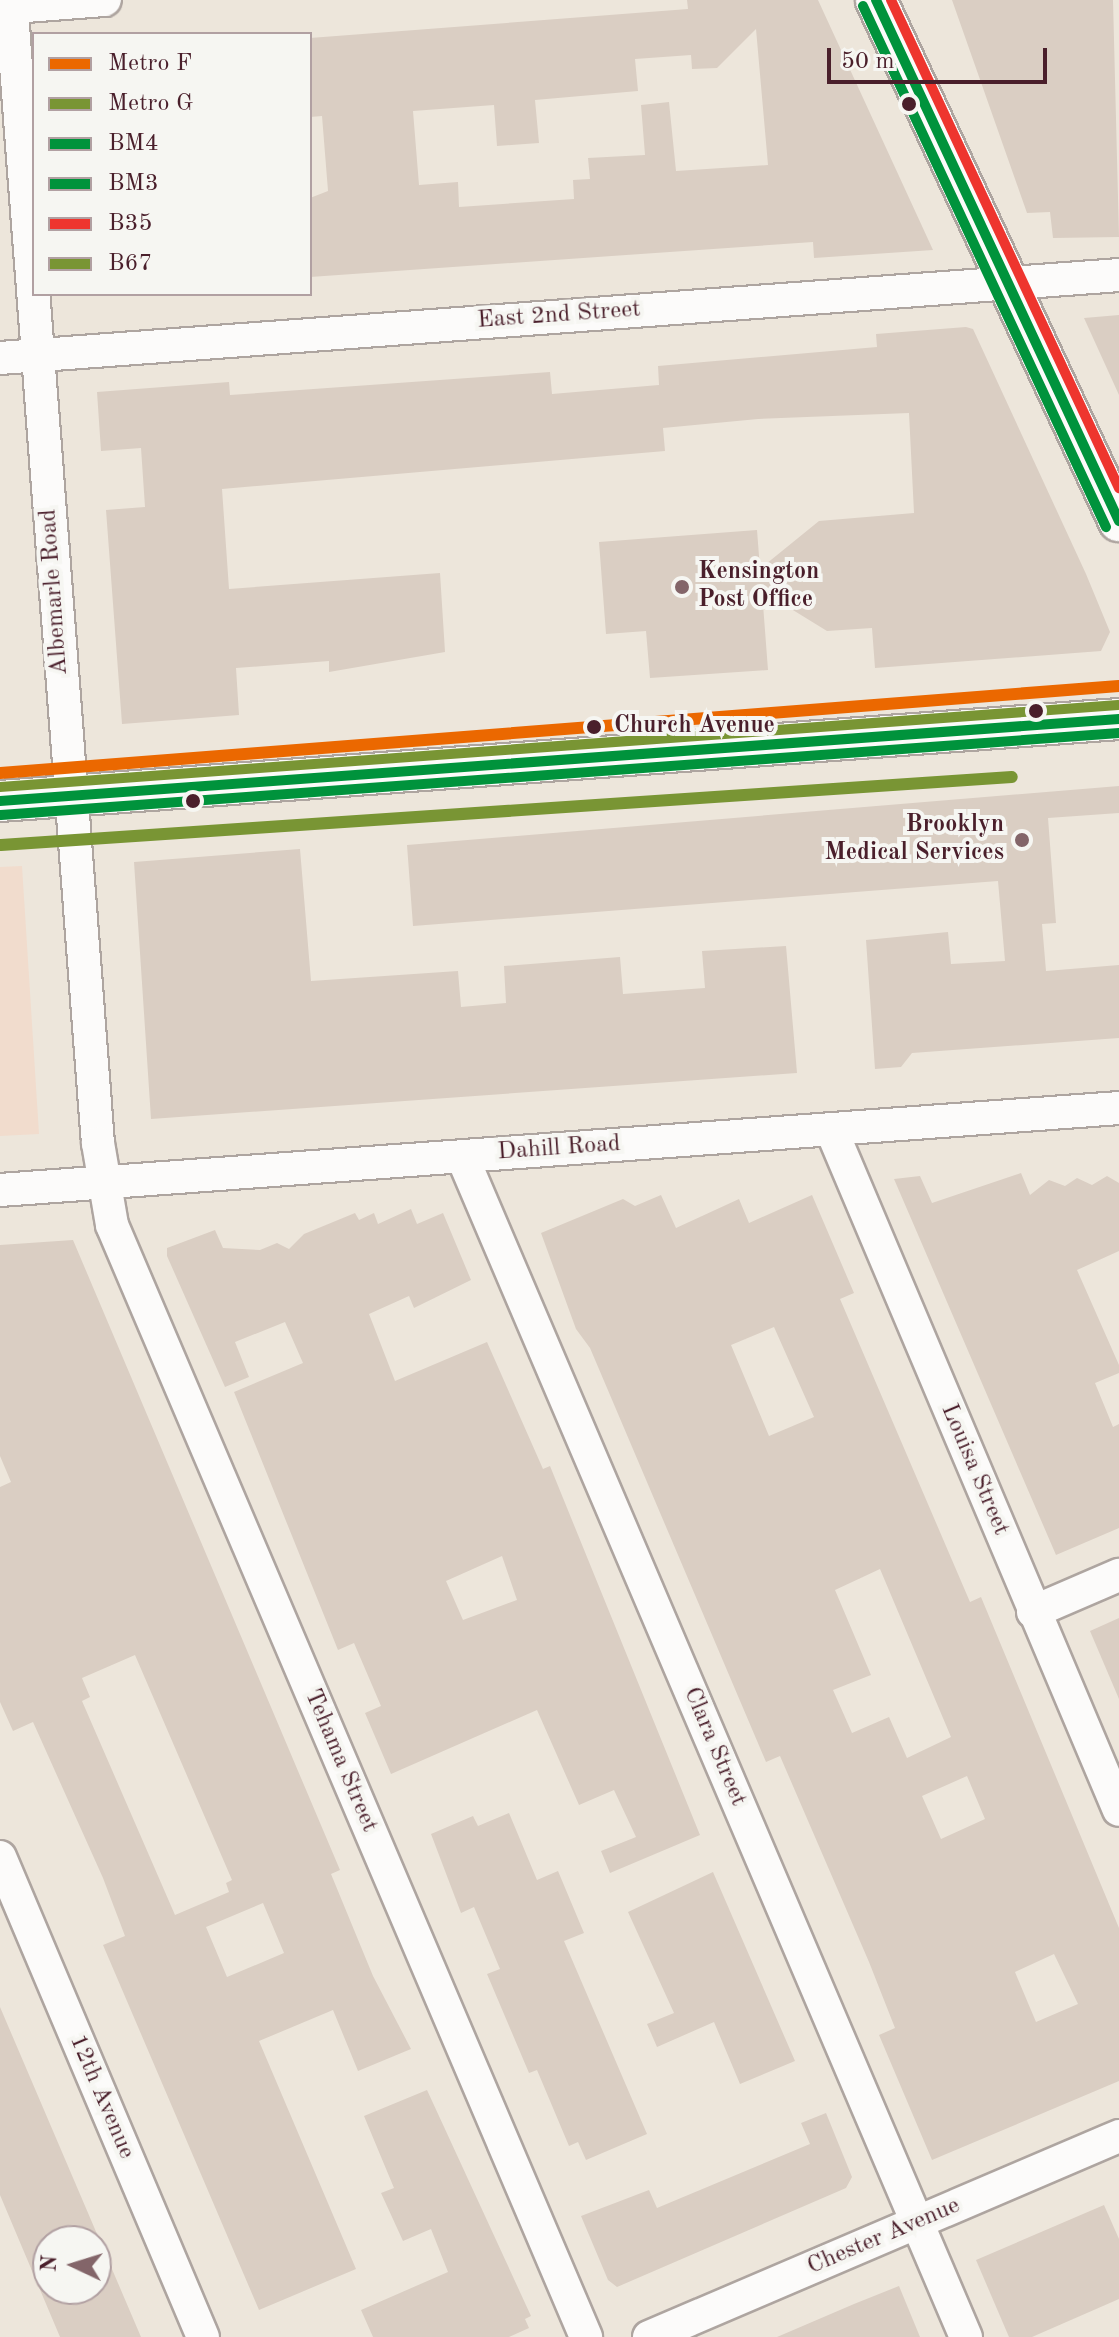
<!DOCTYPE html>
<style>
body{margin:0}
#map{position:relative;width:1119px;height:2337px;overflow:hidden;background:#ede6db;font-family:"Old Standard TT",serif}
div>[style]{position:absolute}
.built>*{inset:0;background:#f1dccd}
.building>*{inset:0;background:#dacec3}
.roads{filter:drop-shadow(2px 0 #aea5a0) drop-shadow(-2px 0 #aea5a0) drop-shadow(0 2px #aea5a0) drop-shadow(0 -2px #aea5a0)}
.minor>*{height:32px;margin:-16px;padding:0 16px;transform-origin:16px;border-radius:16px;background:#fcfbfa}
.major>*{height:40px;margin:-20px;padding:0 20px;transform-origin:20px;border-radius:20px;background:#fcfbfa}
.bus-1>*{height:10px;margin:-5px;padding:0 5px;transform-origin:5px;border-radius:5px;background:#00933c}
.bus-2>*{height:10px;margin:-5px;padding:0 5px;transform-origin:5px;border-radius:5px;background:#00933c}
.bus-3>*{height:10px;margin:-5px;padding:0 5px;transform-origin:5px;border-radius:5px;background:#ee352e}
.bus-4>*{height:10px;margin:-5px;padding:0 5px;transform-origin:5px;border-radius:5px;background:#799534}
.metro-1>*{height:12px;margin:-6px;padding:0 6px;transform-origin:6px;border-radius:6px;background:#eb6800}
.metro-2>*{height:12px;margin:-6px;padding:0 6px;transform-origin:6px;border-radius:6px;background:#799534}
.dots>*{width:22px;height:22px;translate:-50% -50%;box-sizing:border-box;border:4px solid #f6f6f2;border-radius:50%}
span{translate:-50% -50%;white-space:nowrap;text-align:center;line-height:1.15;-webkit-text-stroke:8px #f6f6f2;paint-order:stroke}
.street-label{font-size:24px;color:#4a1f2b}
.poi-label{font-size:24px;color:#4a1f2b;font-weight:700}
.left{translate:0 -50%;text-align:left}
.right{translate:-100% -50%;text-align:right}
.stop-label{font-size:24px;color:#4a1f2b;font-weight:700}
.legend{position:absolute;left:32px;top:32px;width:280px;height:264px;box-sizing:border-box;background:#f6f6f2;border:2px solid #b1a0a2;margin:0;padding:10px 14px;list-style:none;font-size:24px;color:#4a1f2b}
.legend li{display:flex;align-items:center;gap:16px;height:40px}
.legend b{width:40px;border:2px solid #b1a0a2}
.north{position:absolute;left:32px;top:2225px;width:80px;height:80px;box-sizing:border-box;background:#f6f6f2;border:2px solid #b1a0a2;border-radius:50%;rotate:274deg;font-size:22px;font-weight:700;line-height:32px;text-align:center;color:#4a1f2b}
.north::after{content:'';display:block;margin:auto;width:28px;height:36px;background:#836569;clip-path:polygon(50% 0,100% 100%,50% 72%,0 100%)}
.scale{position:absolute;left:827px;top:48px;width:220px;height:36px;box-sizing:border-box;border:4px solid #4a1f2b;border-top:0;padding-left:10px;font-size:24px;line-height:28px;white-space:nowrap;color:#4a1f2b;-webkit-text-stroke:6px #f6f6f2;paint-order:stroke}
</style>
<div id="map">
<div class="built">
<i style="clip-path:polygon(22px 866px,39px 1134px,0 1136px,0 867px)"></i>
</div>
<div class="building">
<i style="clip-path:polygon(evenodd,687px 0,818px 0,933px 250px,814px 258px,813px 242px,310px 277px,310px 198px,328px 191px,322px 116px,310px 117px,310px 38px,688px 9px,687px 0,756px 29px,768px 165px,676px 171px,669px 102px,641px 105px,645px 155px,588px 158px,590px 179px,573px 180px,574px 199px,459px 207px,458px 182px,419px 185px,413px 111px,494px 105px,497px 146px,539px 143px,535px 100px,638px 91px,635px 59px,691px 55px,692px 69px,717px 68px,756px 29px)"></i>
<i style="clip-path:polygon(952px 0,1113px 0,1119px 237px,1053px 238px,1050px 212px,1027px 213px)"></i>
<i style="clip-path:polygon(1119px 315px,1119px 395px,1084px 318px)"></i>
<i style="clip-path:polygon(966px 327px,973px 329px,1086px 574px,1110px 632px,1101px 651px,875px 668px,872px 628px,827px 631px,762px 591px,768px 670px,650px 678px,646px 631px,606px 634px,599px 542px,757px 530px,760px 569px,819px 521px,914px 513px,909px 413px,758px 419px,663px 428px,665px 451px,222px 489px,229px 589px,440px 573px,445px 652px,329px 672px,329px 661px,236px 668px,239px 715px,122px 724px,106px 510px,145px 507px,141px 448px,101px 451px,97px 392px,229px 382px,230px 395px,550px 372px,552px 394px,659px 385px,658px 366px,877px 347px,876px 334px)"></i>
<i style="clip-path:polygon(1119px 786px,1119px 813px,1048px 818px,1056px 923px,1042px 924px,1046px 971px,1119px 965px,1119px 1038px,912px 1053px,901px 1067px,875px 1069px,866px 940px,948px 932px,951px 964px,1005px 961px,998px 881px,413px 926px,407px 845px)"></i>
<i style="clip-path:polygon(300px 849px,311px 981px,458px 971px,461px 1007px,506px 1003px,504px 966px,620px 957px,623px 994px,705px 988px,702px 951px,786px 946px,797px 1073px,151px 1119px,134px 862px)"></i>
<i style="clip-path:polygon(1021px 1173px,1030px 1195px,1049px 1180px,1065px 1186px,1077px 1178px,1092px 1185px,1107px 1176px,1119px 1183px,1119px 1251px,1077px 1270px,1119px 1365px,1119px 1373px,1095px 1383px,1113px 1427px,1119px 1424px,1119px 1528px,1056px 1555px,894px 1179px,920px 1176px,932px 1203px)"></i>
<i style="clip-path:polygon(evenodd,661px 1195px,676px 1228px,739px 1199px,749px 1223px,812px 1195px,854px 1293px,840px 1299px,970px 1602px,981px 1597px,1119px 1928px,1119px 2081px,932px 2160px,879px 2035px,895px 2028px,869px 1962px,780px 1756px,766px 1762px,590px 1348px,576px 1329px,541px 1233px,623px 1199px,635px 1206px,661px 1195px,774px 1327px,814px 1417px,769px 1436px,731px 1345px,774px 1327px,661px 1195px,880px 1569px,951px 1737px,907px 1758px,889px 1717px,852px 1733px,833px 1690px,871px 1675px,835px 1590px,880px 1569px,661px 1195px,967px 1776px,985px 1819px,941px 1839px,922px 1796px,967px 1776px,661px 1195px,1054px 1954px,1078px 2004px,1036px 2022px,1015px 1972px,1054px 1954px)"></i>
<i style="clip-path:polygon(evenodd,411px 1209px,417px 1224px,443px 1213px,471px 1280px,414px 1308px,409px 1296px,369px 1314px,395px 1381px,487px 1342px,543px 1469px,550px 1466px,700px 1835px,610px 1873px,601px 1851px,636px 1837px,614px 1790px,579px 1805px,537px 1710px,391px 1774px,365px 1713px,381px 1706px,354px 1643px,338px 1650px,234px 1392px,303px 1363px,285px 1322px,235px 1342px,249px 1377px,225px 1387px,167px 1256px,167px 1248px,215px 1230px,223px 1248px,260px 1250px,277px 1243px,289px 1249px,304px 1234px,355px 1213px,359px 1220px,374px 1213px,378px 1224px,411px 1209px,502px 1556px,517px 1600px,463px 1620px,446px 1581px,502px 1556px)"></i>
<i style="clip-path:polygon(evenodd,73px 1240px,340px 1870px,331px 1874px,373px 1976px,411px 2049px,358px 2071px,333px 2010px,259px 2041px,356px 2269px,259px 2310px,103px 1945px,125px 1936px,103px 1878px,33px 1722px,13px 1731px,0 1702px,0 1487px,11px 1482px,0 1456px,0 1245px,73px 1240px,135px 1655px,232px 1880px,226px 1883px,229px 1892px,175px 1915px,82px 1701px,90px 1697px,82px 1678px,135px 1655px,73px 1240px,263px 1903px,284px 1953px,227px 1977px,206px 1927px,263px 1903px)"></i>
<i style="clip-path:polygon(1119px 1618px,1119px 1699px,1090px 1631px)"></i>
<i style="clip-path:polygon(509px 1813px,537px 1880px,558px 1871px,584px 1933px,564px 1941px,647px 2134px,586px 2160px,578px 2142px,569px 2146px,537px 2070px,529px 2073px,487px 1974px,500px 1969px,474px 1907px,461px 1913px,431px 1834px,473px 1816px,478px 1826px)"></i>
<i style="clip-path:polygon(713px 1872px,795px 2061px,740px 2084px,714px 2022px,657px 2047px,647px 2024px,674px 2013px,628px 1912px)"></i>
<i style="clip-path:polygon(evenodd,0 2007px,100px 2241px,141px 2337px,60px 2337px,0 2195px,0 2007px,48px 2241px,96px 2241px,96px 2289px,48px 2289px,48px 2241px)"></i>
<i style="clip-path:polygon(427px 2090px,531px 2316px,525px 2319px,529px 2328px,509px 2337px,373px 2337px,361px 2310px,448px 2272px,431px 2229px,403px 2241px,381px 2193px,394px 2188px,364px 2116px)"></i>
<i style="clip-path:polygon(826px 2113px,852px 2177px,846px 2188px,617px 2287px,608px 2280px,581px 2216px,649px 2190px,657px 2208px,810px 2144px,801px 2123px)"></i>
<i style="clip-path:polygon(1104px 2205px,1119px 2239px,1119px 2299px,1032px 2337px,1009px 2337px,976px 2260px)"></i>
<i style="clip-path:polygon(899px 2286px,920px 2337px,777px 2337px,854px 2304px)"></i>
</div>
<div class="roads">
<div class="minor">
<i style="left:11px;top:0;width:1146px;rotate:85.65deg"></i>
<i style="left:98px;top:1143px;width:83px;rotate:80.3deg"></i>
<i style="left:112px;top:1225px;width:1209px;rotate:66.91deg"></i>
<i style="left:0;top:8px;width:105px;rotate:-4.4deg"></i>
<i style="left:0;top:358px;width:1122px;rotate:-4.24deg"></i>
<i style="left:831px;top:1129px;width:739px;rotate:67.08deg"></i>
<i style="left:462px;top:1156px;width:1284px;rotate:66.89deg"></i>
<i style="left:0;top:1190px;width:1122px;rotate:-4.19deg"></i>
<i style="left:1033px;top:1612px;width:94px;rotate:-23.3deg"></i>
<i style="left:0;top:1857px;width:521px;rotate:67.08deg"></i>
<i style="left:649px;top:2337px;width:511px;rotate:-23.15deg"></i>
</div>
<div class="major">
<i style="left:876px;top:0;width:575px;rotate:65deg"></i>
<i style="left:0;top:801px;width:1122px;rotate:-4.19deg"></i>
</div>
</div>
<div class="bus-1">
<i style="left:876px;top:0;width:575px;rotate:65deg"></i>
<i style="left:0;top:801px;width:1122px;rotate:-4.19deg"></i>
</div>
<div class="bus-2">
<i style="left:863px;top:6px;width:575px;rotate:65deg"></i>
<i style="left:1px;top:815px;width:1121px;rotate:-4.19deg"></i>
</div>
<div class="bus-3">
<i style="left:891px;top:0;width:539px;rotate:64.96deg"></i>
</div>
<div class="bus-4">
<i style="left:0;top:787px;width:1121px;rotate:-4.19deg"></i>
</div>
<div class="metro-1">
<i style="left:0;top:773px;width:1122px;rotate:-4.45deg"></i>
</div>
<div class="metro-2">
<i style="left:1px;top:845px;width:1013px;rotate:-3.85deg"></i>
</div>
<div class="dots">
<i style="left:909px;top:104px;background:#4a1f2b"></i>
<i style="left:682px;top:587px;background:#836569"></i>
<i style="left:1036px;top:711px;background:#4a1f2b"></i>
<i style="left:594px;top:727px;background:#4a1f2b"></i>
<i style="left:193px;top:801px;background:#4a1f2b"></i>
<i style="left:1022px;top:840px;background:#836569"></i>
</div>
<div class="street-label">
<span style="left:559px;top:316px;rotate:-4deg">East 2nd Street</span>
<span style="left:55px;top:592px;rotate:-94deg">Albemarle Road</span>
<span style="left:559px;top:1149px;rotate:-4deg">Dahill Road</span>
<span style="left:974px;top:1470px;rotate:67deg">Louisa Street</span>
<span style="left:714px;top:1747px;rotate:67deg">Clara Street</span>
<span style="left:340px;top:1761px;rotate:67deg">Tehama Street</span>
<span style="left:101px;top:2097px;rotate:67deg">12th Avenue</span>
<span style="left:884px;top:2237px;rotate:-23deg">Chester Avenue</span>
</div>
<div class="poi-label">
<span class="left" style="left:698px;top:587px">Kensington<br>Post Office</span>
<span class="right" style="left:1004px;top:840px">Brooklyn<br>Medical Services</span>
</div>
<div class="stop-label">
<span class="left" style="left:614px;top:727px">Church Avenue</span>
</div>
<ul class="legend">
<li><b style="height:10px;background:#eb6800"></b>Metro F</li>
<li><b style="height:10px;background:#799534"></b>Metro G</li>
<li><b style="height:10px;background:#00933c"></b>BM4</li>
<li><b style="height:10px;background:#00933c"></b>BM3</li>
<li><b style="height:10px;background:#ee352e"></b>B35</li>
<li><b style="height:10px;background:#799534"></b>B67</li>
</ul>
<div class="north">N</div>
<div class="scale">50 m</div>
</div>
